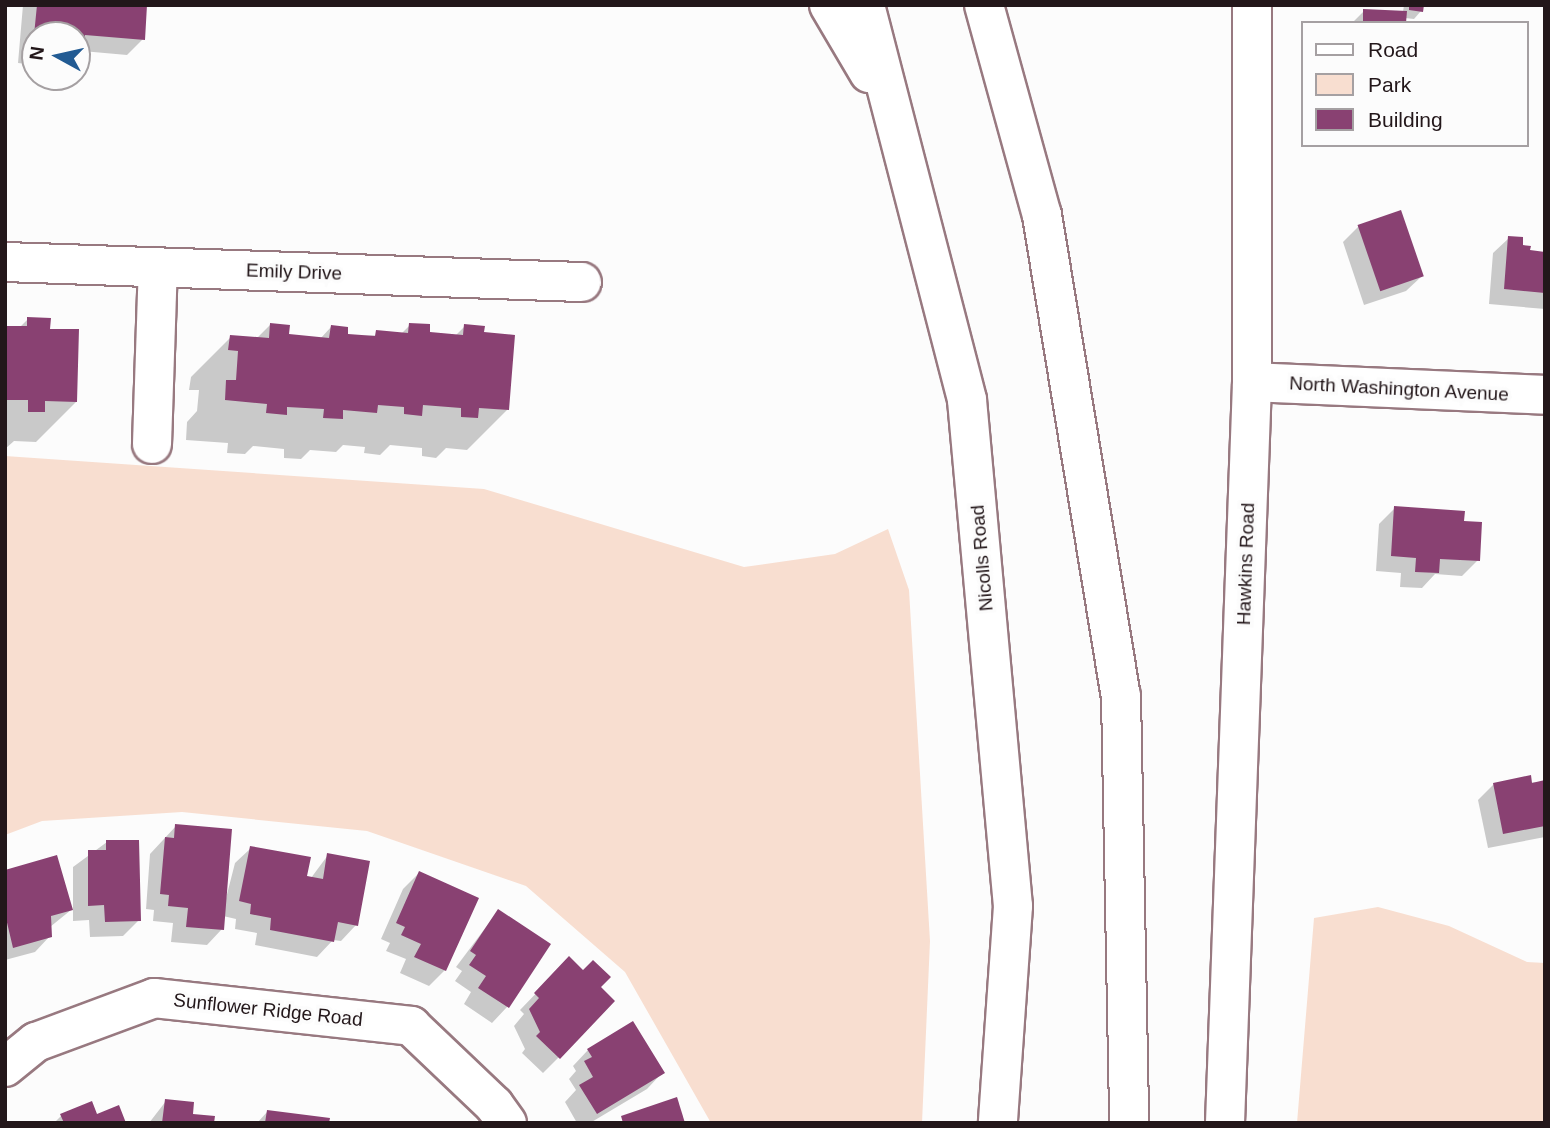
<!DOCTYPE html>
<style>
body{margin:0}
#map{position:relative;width:1550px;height:1128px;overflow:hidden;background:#fcfcfc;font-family:Helvetica,sans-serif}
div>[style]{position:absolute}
.green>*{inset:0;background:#f8ded0}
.shadow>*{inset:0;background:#0003}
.building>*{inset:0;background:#894172;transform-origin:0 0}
.roads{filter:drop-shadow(2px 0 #987980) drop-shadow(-2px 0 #987980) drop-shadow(0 2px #987980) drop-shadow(0 -2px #987980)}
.minor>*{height:38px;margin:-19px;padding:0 19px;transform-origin:19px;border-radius:19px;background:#fff}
.highway>*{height:38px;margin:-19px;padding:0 19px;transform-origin:19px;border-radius:19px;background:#fff}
span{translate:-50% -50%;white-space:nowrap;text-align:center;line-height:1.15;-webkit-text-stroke:7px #fcfcfc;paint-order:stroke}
.street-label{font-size:19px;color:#23171a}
.frame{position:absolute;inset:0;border:7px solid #23171a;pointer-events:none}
.legend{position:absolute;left:1301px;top:21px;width:228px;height:126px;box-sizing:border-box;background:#fcfcfc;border:2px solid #a5a0a2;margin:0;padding:9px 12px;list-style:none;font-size:21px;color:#23171a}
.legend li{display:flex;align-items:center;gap:14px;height:35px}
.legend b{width:35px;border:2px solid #a5a0a2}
.north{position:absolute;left:21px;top:21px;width:70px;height:70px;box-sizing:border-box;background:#fcfcfc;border:2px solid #a5a0a2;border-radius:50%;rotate:278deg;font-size:19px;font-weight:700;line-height:28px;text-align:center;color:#23171a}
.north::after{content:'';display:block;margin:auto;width:24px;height:32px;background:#225b93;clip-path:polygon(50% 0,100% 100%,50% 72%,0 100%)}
</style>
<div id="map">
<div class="green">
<i style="clip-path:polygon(5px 456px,484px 489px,744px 567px,835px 554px,888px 529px,909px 590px,930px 941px,922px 1123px,711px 1123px,625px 972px,526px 886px,367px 831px,182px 812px,42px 821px,5px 835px)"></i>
<i style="clip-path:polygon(1378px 907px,1449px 926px,1527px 962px,1545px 963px,1545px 1123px,1297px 1123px,1314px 918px)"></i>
</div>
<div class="shadow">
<i style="clip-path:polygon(23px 5px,146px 5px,143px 39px,127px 55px,82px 51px,77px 56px,77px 35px,35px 35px,35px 65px,18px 63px)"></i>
<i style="clip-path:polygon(1404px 5px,1422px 5px,1421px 11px,1414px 19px,1405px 18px,1405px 23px,1352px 23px,1364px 11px,1403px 12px)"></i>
<i style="clip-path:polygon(1359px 226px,1422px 276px,1406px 291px,1364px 305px,1343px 242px)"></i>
<i style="clip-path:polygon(1509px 238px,1528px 252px,1545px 253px,1545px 309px,1489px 304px,1493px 253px)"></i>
<i style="clip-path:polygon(28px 319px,49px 330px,76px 402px,36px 442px,14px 441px,5px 449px,5px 328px,19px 328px)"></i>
<i style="clip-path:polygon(270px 325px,287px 336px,320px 339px,331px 327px,346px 336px,400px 335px,410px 325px,428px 333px,455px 336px,465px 326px,482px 334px,507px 410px,467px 450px,446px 448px,436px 458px,422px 456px,422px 448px,390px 445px,380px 455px,364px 453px,365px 447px,343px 445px,336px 452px,310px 450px,301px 459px,284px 458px,284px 449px,253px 446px,245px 454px,227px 453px,228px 443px,186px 440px,187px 422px,197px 411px,199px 390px,189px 390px,191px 377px,231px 337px,256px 339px)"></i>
<i style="clip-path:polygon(1395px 508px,1462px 523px,1478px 560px,1462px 576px,1435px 574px,1422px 588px,1400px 587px,1401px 573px,1376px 571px,1379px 524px)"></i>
<i style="clip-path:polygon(1545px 782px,1545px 837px,1488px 848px,1478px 800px,1494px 784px)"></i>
<i style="clip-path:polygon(176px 826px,224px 906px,235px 863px,251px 848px,311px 878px,328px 855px,356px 925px,341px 941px,333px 940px,317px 957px,255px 945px,257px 933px,235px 929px,236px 919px,223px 916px,222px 929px,207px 945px,171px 942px,173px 923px,153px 921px,154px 910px,146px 909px,150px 854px)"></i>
<i style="clip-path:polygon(107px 842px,139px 920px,123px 936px,90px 937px,89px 920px,73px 921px,73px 867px)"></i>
<i style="clip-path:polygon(5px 872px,71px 910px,50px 927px,50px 936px,35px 952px,5px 960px)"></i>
<i style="clip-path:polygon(419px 873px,445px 970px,429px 986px,400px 973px,406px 959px,386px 951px,390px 943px,381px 939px,403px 889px)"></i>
<i style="clip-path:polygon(498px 911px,549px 944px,507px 1007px,492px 1023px,464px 1004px,471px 992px,455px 981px,462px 971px,456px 967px)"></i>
<i style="clip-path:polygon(569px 959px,598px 987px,559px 1057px,543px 1073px,522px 1053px,525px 1049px,514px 1026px,524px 1014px,520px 1010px)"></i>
<i style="clip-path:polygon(588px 1050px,662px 1073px,647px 1089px,590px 1123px,577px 1123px,565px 1102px,576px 1090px,569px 1079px,576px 1071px,573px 1066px)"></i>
<i style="clip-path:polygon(166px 1101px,191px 1115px,212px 1123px,149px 1123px)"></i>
<i style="clip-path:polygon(268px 1111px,327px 1123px,257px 1123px)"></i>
<i style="clip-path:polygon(61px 1116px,96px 1116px,124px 1123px,54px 1123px)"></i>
</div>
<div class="building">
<i style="clip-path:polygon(37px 5px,147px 5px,145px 40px,85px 35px,83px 53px,77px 52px,77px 35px,34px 35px)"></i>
<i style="clip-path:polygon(1409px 5px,1424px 5px,1423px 12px,1409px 10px)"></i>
<i style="clip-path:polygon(1363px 9px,1407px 11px,1406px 23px,1363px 23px)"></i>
<i style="left:1401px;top:210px;width:70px;height:46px;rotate:71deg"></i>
<i style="clip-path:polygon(1508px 236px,1523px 237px,1523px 245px,1531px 246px,1530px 250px,1545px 252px,1545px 293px,1504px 289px)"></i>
<i style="clip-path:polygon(27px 317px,51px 318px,50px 329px,79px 329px,77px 402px,45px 401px,45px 412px,28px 412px,28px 400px,5px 400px,5px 326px,27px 326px)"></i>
<i style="clip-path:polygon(270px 323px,290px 325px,289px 334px,329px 338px,331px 325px,348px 327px,348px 334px,375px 336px,376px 330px,408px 333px,409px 323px,430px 324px,430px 332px,463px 335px,464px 324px,485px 326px,484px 332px,515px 335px,509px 410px,479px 408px,478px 418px,461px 417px,461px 408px,423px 405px,422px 416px,404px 414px,404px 407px,378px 405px,377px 413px,343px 410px,343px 419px,323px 418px,324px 409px,287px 407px,287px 415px,266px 413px,267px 404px,225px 400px,226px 380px,236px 380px,238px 351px,228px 350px,230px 335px,269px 338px)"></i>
<i style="clip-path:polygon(1394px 506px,1465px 511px,1464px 521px,1482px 522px,1480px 561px,1440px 559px,1439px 573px,1415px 572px,1416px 558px,1391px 556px)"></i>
<i style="clip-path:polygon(1531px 775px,1532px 783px,1545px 780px,1545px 826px,1503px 834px,1493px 783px)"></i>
<i style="clip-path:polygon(175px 824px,232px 829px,224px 930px,186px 927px,188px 908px,168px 906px,169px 895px,160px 894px,165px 837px,174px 838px)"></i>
<i style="clip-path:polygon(106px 840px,139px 840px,141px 921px,105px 922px,104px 905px,88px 906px,88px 850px,106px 850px)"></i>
<i style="clip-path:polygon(250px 846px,311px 857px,307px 876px,323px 879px,327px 853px,370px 861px,358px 926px,338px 922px,334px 942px,270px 930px,271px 918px,250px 914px,251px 904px,239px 901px)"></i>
<i style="clip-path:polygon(57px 855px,73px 910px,51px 916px,52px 937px,13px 948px,5px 914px,5px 870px)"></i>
<i style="clip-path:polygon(419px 871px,479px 898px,446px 971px,414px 957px,421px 944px,401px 935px,405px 927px,396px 923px)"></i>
<i style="clip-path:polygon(498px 909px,551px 944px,509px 1008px,478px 988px,486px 976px,469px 965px,476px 955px,470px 951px)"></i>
<i style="clip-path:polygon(569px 956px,583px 970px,593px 960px,611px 977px,601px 987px,615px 1001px,560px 1059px,536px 1036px,540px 1032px,529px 1009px,539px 998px,534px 993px)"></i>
<i style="clip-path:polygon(633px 1021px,665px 1073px,597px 1114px,579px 1085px,593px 1077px,584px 1061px,592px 1057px,587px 1049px)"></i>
<i style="clip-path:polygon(677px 1097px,685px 1123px,623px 1123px,621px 1116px)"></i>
<i style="clip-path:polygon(165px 1099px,194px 1102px,193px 1114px,215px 1116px,214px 1123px,162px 1123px)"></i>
<i style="clip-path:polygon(92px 1101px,97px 1114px,119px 1105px,126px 1123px,64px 1123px,60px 1114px)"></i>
<i style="clip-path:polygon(267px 1110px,330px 1118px,329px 1123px,265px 1123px)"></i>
</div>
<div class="roads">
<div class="minor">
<i style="left:5px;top:262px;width:577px;rotate:1.99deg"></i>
<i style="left:1252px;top:382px;width:293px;rotate:2.5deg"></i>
<i style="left:152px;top:444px;width:177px;rotate:-88.1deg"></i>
<i style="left:5px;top:1067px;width:40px;rotate:-39deg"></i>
<i style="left:36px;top:1042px;width:126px;rotate:-20.4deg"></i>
<i style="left:154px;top:998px;width:259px;rotate:6.2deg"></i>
<i style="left:411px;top:1026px;width:115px;rotate:43.6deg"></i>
<i style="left:494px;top:1105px;width:22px;rotate:54deg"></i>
<i style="left:1225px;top:1123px;width:741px;rotate:-87.91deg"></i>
<i style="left:1252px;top:382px;width:377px;rotate:-90deg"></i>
</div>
<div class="highway">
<i style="left:829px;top:5px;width:79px;rotate:59.5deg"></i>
<i style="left:865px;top:5px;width:408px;rotate:75.5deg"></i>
<i style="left:967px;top:400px;width:508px;rotate:84.81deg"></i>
<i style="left:1013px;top:906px;width:218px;rotate:94deg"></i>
<i style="left:984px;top:5px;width:218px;rotate:74.6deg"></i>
<i style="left:1042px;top:215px;width:487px;rotate:80.7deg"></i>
<i style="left:1121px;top:696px;width:427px;rotate:88.9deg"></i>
</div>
</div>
<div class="street-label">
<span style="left:294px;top:272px;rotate:2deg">Emily Drive</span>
<span style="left:1399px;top:389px;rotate:3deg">North Washington Avenue</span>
<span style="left:982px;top:558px;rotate:-95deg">Nicolls Road</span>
<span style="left:1246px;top:564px;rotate:-88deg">Hawkins Road</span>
<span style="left:268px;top:1010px;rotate:6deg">Sunflower Ridge Road</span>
</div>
<div class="frame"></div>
<ul class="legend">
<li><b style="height:9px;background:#fff"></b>Road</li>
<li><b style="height:19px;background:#f8ded0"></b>Park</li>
<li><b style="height:19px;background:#894172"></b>Building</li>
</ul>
<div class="north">N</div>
</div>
